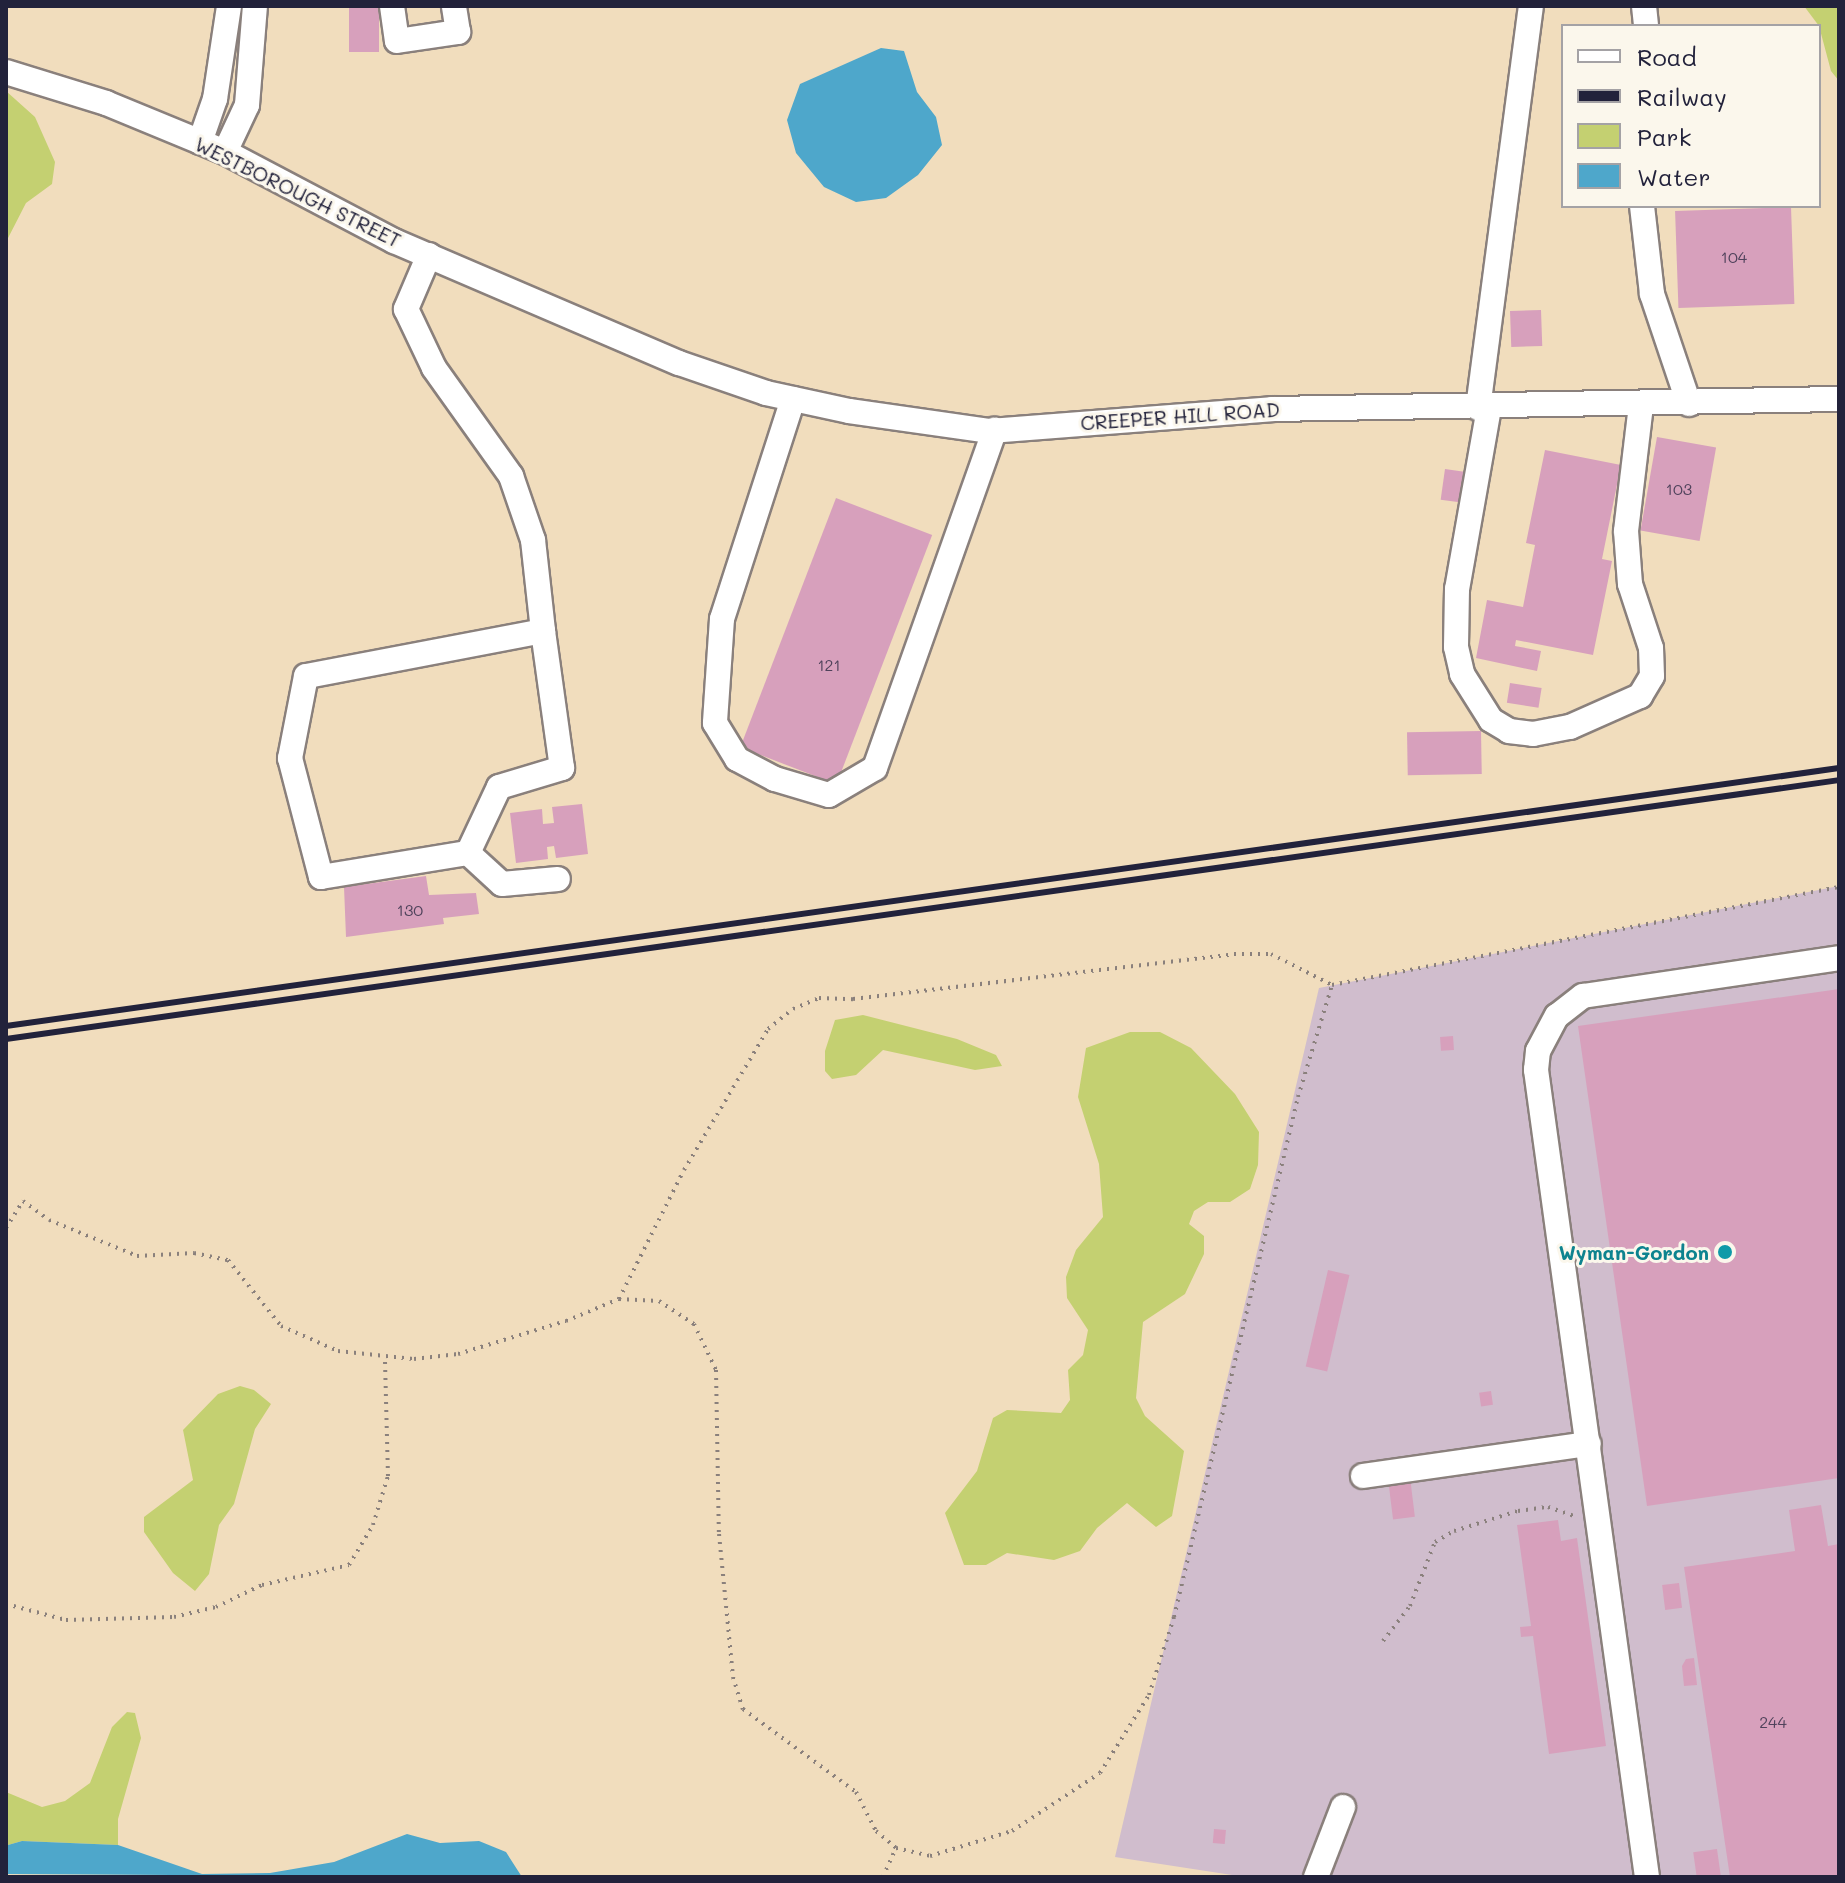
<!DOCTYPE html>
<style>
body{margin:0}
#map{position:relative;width:1845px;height:1883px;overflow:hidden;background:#f1ddbd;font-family:Mali,sans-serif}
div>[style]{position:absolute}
.industrial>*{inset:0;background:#d0bdcd}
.green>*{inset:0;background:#c4d071}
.water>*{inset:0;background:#4ea7cb}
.building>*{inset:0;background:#d7a0bc;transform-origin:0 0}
.path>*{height:4px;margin-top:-2px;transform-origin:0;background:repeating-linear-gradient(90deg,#8a807c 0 2px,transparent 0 8px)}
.roads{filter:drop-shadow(2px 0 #8a807c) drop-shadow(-2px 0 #8a807c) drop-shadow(0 2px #8a807c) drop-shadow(0 -2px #8a807c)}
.minor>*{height:24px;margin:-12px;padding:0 12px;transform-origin:12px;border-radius:12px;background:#fff}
.rail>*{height:6px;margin:-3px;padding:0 3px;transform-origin:3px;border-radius:3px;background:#22223b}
.dots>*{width:22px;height:22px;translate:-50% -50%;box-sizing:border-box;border:4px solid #fbf7ec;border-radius:50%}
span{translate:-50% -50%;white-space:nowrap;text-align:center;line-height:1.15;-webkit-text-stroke:6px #fbf7ec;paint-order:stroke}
.number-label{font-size:16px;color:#4f425b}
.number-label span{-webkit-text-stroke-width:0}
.street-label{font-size:20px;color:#22223b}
.culture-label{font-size:20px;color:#0d838f;font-weight:700}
.right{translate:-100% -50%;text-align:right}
.frame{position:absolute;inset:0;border:8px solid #22223b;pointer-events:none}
.legend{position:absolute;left:1561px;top:24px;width:260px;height:184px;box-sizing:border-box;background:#fbf7ec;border:2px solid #a4a2a5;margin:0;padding:10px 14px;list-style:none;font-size:24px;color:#22223b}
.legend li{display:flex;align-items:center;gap:16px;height:40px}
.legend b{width:40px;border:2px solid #a4a2a5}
</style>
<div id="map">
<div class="industrial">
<i style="clip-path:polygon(1839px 886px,1839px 1877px,1245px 1877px,1115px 1857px,1319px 988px)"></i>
</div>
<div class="green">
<i style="clip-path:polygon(1804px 6px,1839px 6px,1839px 81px,1831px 71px,1819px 26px)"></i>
<i style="clip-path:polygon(6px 91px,35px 117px,55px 162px,52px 184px,26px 203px,6px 242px)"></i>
<i style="clip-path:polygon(863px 1015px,957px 1039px,996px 1055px,1002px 1066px,975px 1070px,883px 1050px,856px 1075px,832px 1079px,825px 1071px,825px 1051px,835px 1020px)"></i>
<i style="clip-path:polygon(1130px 1032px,1160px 1032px,1191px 1048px,1235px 1094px,1259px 1132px,1258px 1165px,1250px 1189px,1230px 1202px,1208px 1202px,1194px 1211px,1189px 1224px,1204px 1236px,1204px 1254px,1185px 1294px,1143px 1322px,1136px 1398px,1145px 1416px,1184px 1451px,1172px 1516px,1156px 1527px,1127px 1503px,1097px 1528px,1080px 1551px,1054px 1560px,1007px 1553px,986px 1565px,964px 1565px,945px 1513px,977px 1471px,993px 1418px,1007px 1410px,1061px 1413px,1070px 1400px,1068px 1370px,1083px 1355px,1088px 1330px,1067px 1298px,1066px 1277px,1076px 1250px,1103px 1217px,1099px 1164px,1078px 1097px,1086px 1048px)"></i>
<i style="clip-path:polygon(240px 1386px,254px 1390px,271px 1404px,255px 1429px,234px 1504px,219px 1525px,209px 1574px,195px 1591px,173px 1573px,144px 1532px,144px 1517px,193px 1480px,183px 1430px,218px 1394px)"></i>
<i style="clip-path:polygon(127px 1712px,135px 1713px,141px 1738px,118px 1819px,118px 1845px,22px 1841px,8px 1845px,6px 1856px,6px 1792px,42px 1807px,65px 1801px,90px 1783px,112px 1727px)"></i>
</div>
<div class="water">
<i style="clip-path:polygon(881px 48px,904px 51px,917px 92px,936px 117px,942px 145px,918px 175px,886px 198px,856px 202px,824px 187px,796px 153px,787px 120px,800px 84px)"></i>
<i style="clip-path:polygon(407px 1834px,440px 1843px,479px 1841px,506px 1852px,522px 1877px,6px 1874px,8px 1845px,22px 1841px,118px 1845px,202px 1874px,270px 1873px,334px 1862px)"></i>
</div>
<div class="building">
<i style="left:349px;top:6px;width:30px;height:46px"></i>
<i style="left:1791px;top:207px;width:97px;height:116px;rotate:88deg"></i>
<i style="left:1541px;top:310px;width:36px;height:31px;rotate:88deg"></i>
<i style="left:1657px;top:437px;width:60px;height:95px;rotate:10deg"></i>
<i style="clip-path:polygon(1545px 450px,1621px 465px,1602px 559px,1612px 561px,1593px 655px,1516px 640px,1515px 646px,1541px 651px,1537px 671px,1476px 658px,1487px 600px,1523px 607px,1535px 545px,1526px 543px)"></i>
<i style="left:1445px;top:469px;width:21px;height:31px;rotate:8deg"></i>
<i style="left:836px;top:498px;width:103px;height:267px;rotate:21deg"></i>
<i style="left:1510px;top:683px;width:32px;height:20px;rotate:9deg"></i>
<i style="left:1481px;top:731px;width:43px;height:74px;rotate:89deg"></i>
<i style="clip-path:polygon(582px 804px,588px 854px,556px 858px,554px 846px,547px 847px,548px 859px,516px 863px,510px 813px,542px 809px,543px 824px,554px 823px,552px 807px)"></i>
<i style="clip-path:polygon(426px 876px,429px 895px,476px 893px,479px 914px,443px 918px,444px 924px,346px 937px,344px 887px)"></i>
<i style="clip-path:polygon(1839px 989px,1839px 1478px,1647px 1506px,1578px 1026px)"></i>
<i style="left:1453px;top:1036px;width:14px;height:13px;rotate:86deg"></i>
<i style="left:1328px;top:1270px;width:22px;height:99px;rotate:13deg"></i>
<i style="left:1491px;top:1391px;width:14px;height:12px;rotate:82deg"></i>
<i style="left:1410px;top:1477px;width:40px;height:22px;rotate:83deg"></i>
<i style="clip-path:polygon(1821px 1505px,1828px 1546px,1839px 1544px,1839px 1877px,1730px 1877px,1684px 1567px,1795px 1551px,1789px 1510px)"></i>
<i style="clip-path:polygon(1558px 1520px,1561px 1541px,1577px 1538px,1606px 1746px,1549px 1754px,1533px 1636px,1521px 1637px,1520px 1627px,1531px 1626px,1517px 1525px)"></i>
<i style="left:1679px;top:1583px;width:25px;height:17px;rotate:83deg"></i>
<i style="clip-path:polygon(1694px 1658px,1697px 1685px,1684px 1686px,1682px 1666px,1686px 1659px)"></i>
<i style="left:1214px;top:1829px;width:12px;height:14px;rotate:5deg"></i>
<i style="left:1717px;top:1849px;width:28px;height:24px;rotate:82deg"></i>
</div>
<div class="path">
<i style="left:6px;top:1228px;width:32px;rotate:-58deg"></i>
<i style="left:23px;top:1201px;width:32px;rotate:36deg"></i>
<i style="left:49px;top:1220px;width:95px;rotate:22.2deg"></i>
<i style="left:137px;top:1256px;width:57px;rotate:-3deg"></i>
<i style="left:194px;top:1253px;width:35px;rotate:12deg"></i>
<i style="left:228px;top:1260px;width:85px;rotate:51.2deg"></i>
<i style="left:281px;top:1326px;width:62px;rotate:23.7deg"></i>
<i style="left:338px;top:1351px;width:76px;rotate:6deg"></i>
<i style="left:414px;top:1359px;width:44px;rotate:-6.5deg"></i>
<i style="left:458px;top:1354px;width:113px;rotate:-17deg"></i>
<i style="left:566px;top:1321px;width:57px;rotate:-22.5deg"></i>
<i style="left:619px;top:1299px;width:144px;rotate:-63.3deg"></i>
<i style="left:684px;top:1170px;width:164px;rotate:-59.2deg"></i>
<i style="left:768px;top:1029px;width:32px;rotate:-39deg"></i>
<i style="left:793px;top:1009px;width:28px;rotate:-23deg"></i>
<i style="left:819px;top:998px;width:34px;rotate:2deg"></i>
<i style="left:853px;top:999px;width:384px;rotate:-6.7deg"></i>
<i style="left:1234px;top:954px;width:37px"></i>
<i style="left:1271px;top:954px;width:68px;rotate:26.9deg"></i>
<i style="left:1332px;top:985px;width:516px;rotate:-10.94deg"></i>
<i style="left:619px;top:1299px;width:40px;rotate:2.9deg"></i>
<i style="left:659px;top:1301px;width:42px;rotate:33.3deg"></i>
<i style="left:694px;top:1324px;width:51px;rotate:64.4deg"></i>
<i style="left:716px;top:1370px;width:164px;rotate:89deg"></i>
<i style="left:719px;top:1534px;width:144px;rotate:84.4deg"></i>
<i style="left:733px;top:1677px;width:34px;rotate:73deg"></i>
<i style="left:743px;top:1709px;width:140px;rotate:36.3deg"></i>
<i style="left:856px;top:1792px;width:44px;rotate:62.9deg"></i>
<i style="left:876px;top:1831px;width:26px;rotate:40deg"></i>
<i style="left:896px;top:1848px;width:35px;rotate:13deg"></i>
<i style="left:930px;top:1856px;width:86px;rotate:-17deg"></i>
<i style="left:1012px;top:1831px;width:105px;rotate:-33.4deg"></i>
<i style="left:1100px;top:1773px;width:92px;rotate:-57.9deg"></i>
<i style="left:1149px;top:1695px;width:82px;rotate:-72.2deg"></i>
<i style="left:1174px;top:1617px;width:535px;rotate:-76.59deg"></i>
<i style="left:1298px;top:1097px;width:117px;rotate:-73.1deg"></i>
<i style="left:6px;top:1604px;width:62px;rotate:14.9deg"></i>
<i style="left:66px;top:1620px;width:108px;rotate:-1.6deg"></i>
<i style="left:174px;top:1617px;width:43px;rotate:-13.4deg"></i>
<i style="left:216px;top:1607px;width:51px;rotate:-25.6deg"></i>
<i style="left:262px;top:1585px;width:89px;rotate:-12.9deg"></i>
<i style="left:349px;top:1565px;width:47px;rotate:-59deg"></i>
<i style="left:373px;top:1525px;width:51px;rotate:-73deg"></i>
<i style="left:388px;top:1476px;width:118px;rotate:-91.5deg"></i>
<i style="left:1383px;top:1641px;width:44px;rotate:-52.4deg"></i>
<i style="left:1410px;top:1606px;width:69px;rotate:-68.7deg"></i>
<i style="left:1435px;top:1542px;width:22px;rotate:-30deg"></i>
<i style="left:1454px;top:1531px;width:67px;rotate:-17.4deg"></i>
<i style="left:1518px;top:1511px;width:30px;rotate:-8deg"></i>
<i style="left:1548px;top:1507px;width:28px;rotate:19deg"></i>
<i style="left:883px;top:1877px;width:32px;rotate:-66deg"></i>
</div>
<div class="roads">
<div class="minor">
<i style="left:392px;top:6px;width:35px;rotate:82deg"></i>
<i style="left:397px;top:41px;width:62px;rotate:-8.4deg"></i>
<i style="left:458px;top:32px;width:26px;rotate:-99deg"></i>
<i style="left:1644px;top:6px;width:20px;rotate:84deg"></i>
<i style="left:6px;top:72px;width:105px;rotate:17.2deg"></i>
<i style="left:106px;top:103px;width:129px;rotate:22.4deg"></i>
<i style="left:225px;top:152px;width:191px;rotate:27.8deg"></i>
<i style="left:394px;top:241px;width:310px;rotate:23.2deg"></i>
<i style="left:679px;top:363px;width:92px;rotate:19deg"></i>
<i style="left:766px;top:393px;width:85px;rotate:12.2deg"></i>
<i style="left:849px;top:411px;width:141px;rotate:8.1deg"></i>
<i style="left:989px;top:431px;width:284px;rotate:-4.4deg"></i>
<i style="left:1272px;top:409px;width:567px;rotate:-1.01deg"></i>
<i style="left:200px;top:142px;width:46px;rotate:-70.8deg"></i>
<i style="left:215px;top:99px;width:94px;rotate:-81.4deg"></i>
<i style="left:225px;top:152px;width:52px;rotate:-64.9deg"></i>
<i style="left:247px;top:105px;width:99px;rotate:-85.4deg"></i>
<i style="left:1642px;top:206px;width:89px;rotate:83.5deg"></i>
<i style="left:1652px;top:294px;width:116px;rotate:71.4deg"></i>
<i style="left:429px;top:255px;width:59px;rotate:113.1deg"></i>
<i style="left:406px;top:309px;width:65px;rotate:64.6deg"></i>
<i style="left:434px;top:368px;width:133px;rotate:54.5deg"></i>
<i style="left:511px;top:476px;width:68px;rotate:71deg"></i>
<i style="left:533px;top:540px;width:92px;rotate:83.7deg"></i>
<i style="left:543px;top:631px;width:241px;rotate:169.2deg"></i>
<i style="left:306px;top:676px;width:84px;rotate:101deg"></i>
<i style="left:290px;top:758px;width:123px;rotate:75.4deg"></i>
<i style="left:321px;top:877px;width:149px;rotate:-9.3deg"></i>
<i style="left:468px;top:853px;width:46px;rotate:42.4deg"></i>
<i style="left:502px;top:884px;width:56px;rotate:-5.1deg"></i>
<i style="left:793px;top:399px;width:231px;rotate:107.9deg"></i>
<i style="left:722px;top:619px;width:104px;rotate:93.9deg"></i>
<i style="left:715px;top:723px;width:42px;rotate:58.6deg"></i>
<i style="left:737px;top:759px;width:43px;rotate:27.8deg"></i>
<i style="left:775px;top:779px;width:56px;rotate:16.5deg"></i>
<i style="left:829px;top:795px;width:53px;rotate:-30.4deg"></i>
<i style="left:875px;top:768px;width:359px;rotate:-70.5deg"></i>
<i style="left:1478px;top:408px;width:405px;rotate:-82.5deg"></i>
<i style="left:1489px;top:408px;width:184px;rotate:100deg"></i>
<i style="left:1457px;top:589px;width:58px;rotate:91deg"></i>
<i style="left:1456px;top:647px;width:28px;rotate:77deg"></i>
<i style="left:1462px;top:674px;width:54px;rotate:57.8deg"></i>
<i style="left:1491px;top:720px;width:21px;rotate:31deg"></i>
<i style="left:1509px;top:731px;width:24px;rotate:7deg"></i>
<i style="left:1533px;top:734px;width:38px;rotate:-11deg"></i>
<i style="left:1570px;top:727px;width:77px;rotate:-23.9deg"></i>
<i style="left:1640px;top:696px;width:23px;rotate:-59deg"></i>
<i style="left:1652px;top:676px;width:28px;rotate:-92deg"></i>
<i style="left:1651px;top:648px;width:67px;rotate:-108.2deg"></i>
<i style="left:1630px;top:584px;width:53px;rotate:-94.3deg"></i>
<i style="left:1626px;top:531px;width:127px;rotate:-83.2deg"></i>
<i style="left:468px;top:853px;width:73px;rotate:-64.8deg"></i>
<i style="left:499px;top:787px;width:66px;rotate:-16.8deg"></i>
<i style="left:562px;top:768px;width:138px;rotate:-97.9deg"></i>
<i style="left:1363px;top:1476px;width:228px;rotate:-8.1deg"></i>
<i style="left:1316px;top:1877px;width:75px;rotate:-68.9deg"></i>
<i style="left:1647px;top:1877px;width:815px;rotate:-97.83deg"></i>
<i style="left:1536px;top:1070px;width:19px;rotate:-84deg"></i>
<i style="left:1538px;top:1051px;width:40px;rotate:-62deg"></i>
<i style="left:1557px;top:1016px;width:33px;rotate:-38deg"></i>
<i style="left:1583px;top:996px;width:259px;rotate:-8.4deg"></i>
</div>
</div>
<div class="rail">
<i style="left:6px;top:1026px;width:1851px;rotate:-8.01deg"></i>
<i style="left:6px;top:1039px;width:1851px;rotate:-8.04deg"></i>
</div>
<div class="dots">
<i style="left:1725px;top:1252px;background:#0f9aa8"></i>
</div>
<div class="number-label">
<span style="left:1734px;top:257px">104</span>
<span style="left:1679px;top:489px">103</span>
<span style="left:829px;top:665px">121</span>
<span style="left:410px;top:910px">130</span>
<span style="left:1773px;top:1722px">244</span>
</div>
<div class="street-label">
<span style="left:298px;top:192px;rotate:26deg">WESTBOROUGH STREET</span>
<span style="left:1180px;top:416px;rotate:-4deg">CREEPER HILL ROAD</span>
</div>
<div class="culture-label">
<span class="right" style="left:1709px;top:1252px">Wyman-Gordon</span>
</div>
<div class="frame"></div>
<ul class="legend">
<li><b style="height:10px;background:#fff"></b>Road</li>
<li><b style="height:10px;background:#22223b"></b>Railway</li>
<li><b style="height:22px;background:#c4d071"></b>Park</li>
<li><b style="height:22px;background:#4ea7cb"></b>Water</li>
</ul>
</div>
